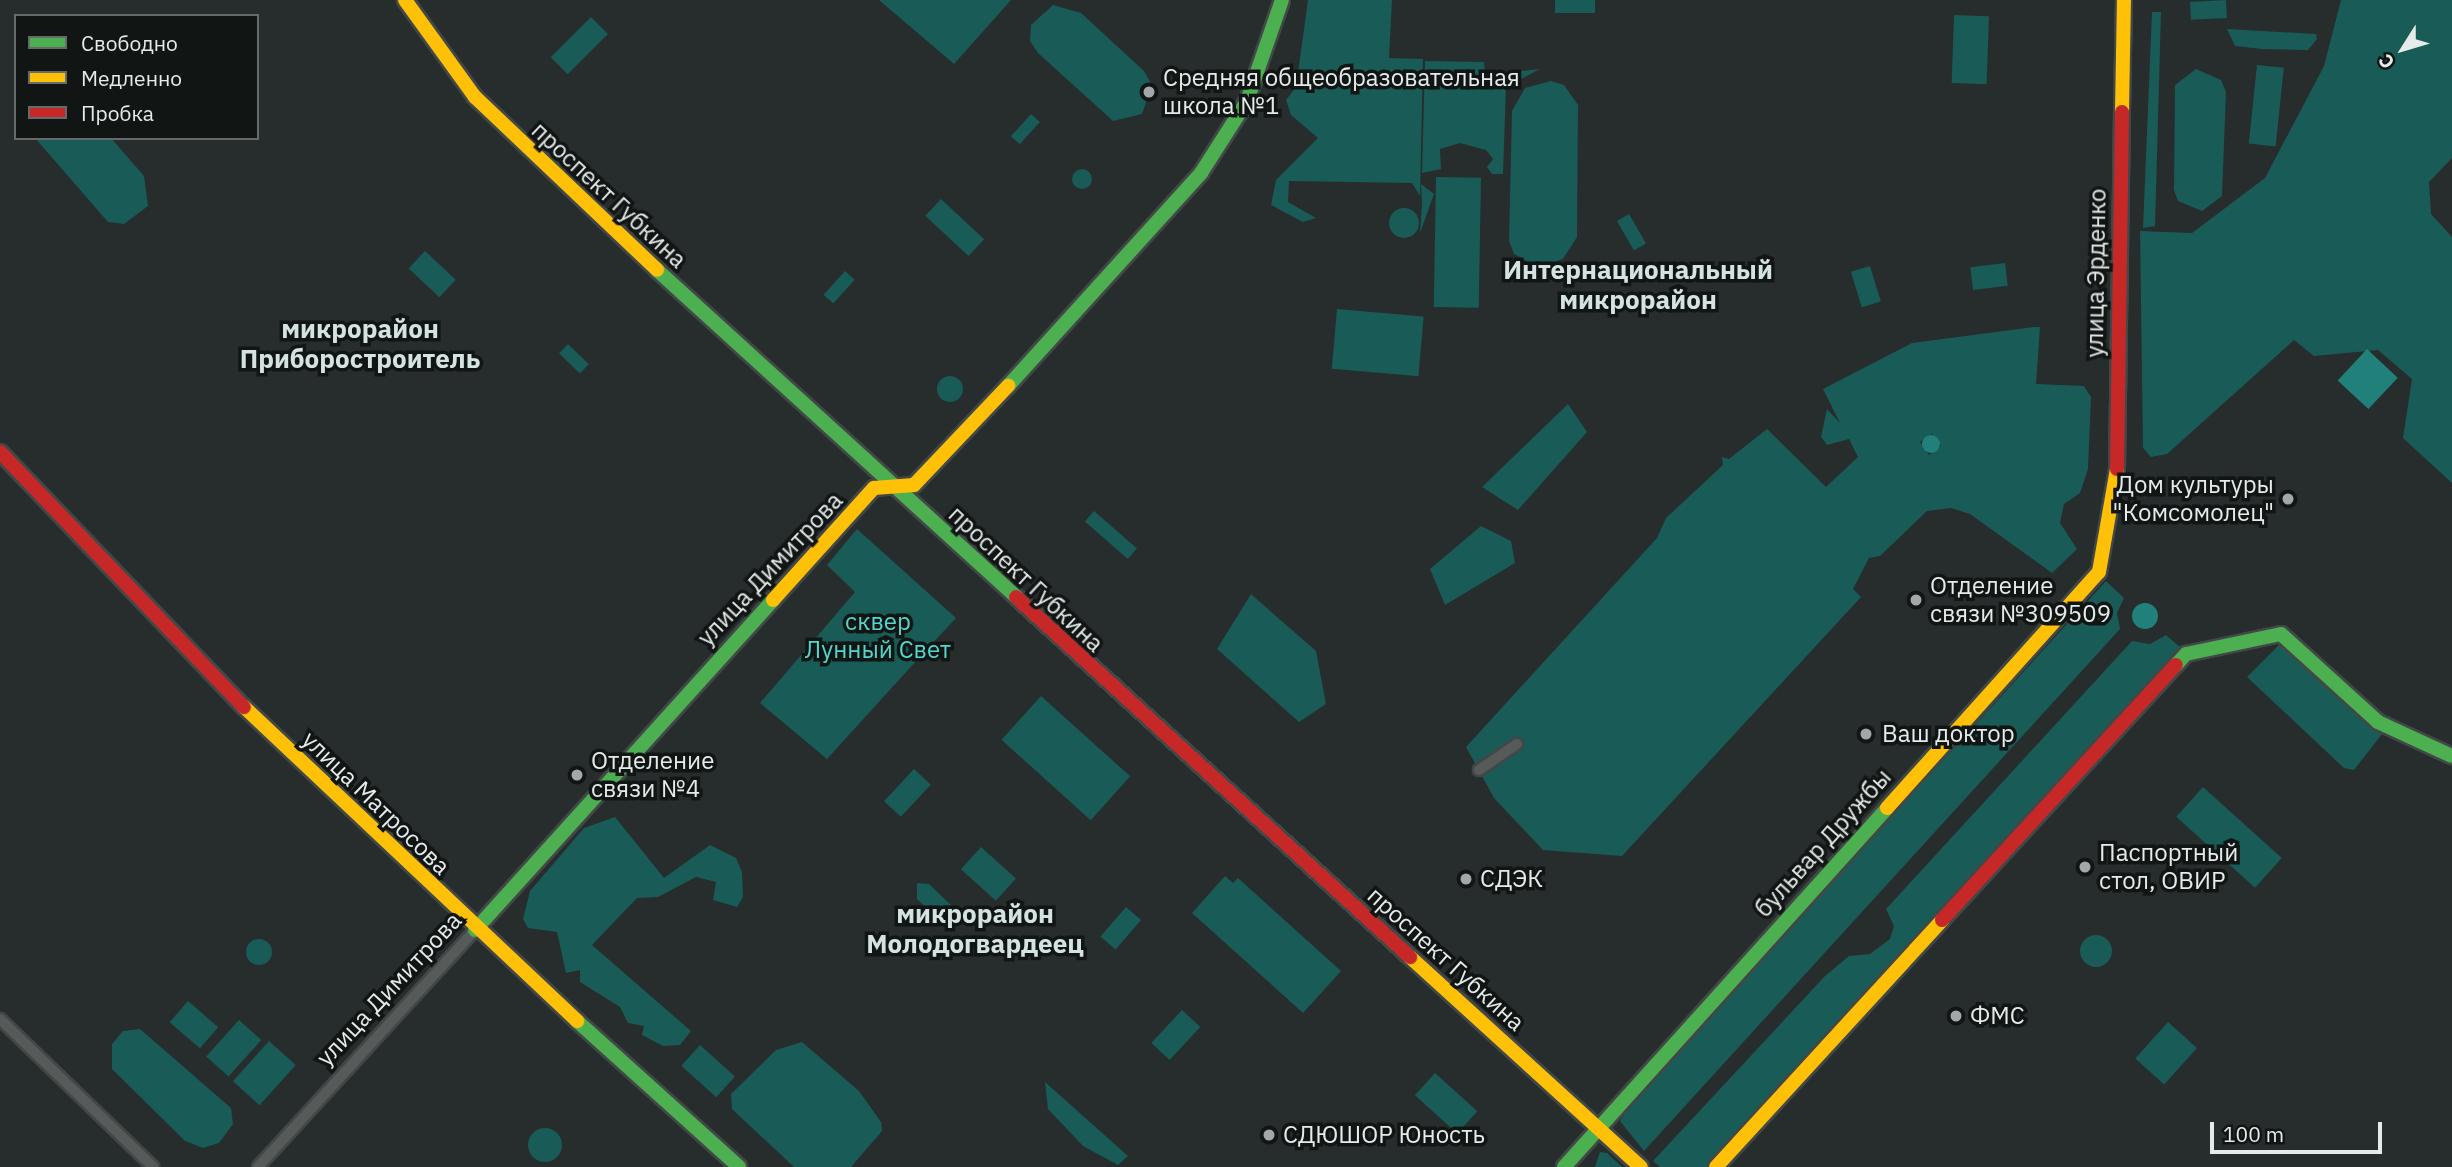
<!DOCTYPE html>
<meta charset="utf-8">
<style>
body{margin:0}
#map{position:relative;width:2452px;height:1167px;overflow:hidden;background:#272c2c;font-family:"IBM Plex Sans",sans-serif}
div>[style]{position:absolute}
.green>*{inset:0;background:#195b56;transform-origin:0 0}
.round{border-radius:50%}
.water>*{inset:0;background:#22807a;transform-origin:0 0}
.roads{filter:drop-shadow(2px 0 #424747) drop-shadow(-2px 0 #424747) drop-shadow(0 2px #424747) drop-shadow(0 -2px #424747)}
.street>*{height:10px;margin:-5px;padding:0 5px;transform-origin:5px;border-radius:5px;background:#565b5a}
.fast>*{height:14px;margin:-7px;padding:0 7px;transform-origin:7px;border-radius:7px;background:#4caf50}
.slow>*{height:14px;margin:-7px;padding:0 7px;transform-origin:7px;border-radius:7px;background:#ffc107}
.jam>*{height:14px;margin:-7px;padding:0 7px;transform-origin:7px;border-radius:7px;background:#c62828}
.dots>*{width:19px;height:19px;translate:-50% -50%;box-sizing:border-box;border:4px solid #111615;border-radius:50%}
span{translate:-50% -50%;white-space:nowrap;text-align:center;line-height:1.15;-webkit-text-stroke:7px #111615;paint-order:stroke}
.poi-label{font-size:24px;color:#e4ebea}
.left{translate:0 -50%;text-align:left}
.right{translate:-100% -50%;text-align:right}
.street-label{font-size:24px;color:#e4ebea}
.park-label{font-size:24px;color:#54d6cd}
.neighbourhood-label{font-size:26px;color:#d4e2e1;font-weight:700}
.legend{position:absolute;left:14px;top:14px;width:245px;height:126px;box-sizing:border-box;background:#111615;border:2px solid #656b6a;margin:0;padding:9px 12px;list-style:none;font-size:21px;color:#e4ebea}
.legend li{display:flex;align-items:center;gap:14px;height:35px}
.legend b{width:35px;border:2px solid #656b6a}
.north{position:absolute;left:2368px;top:14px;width:70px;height:70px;-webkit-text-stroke:5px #111615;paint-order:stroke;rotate:233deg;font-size:19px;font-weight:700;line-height:28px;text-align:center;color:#e4ebea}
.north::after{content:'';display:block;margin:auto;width:24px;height:32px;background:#e4ebea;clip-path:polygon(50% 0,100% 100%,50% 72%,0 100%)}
.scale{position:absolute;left:2210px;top:1122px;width:172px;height:32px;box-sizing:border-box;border:4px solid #e4ebea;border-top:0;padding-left:9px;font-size:21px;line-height:24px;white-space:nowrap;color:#e4ebea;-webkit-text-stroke:5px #111615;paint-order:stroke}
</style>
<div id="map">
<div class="green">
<i style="clip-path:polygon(879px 0,1011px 0,954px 64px)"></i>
<i style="clip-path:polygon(1308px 0,1392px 0,1389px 58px,1423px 59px,1420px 196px,1412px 183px,1289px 181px,1288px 202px,1316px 218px,1303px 222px,1271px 205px,1276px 180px,1318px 138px,1291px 115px,1286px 100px,1296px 87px)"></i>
<i style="left:1555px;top:0;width:40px;height:13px"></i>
<i style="left:2226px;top:0;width:18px;height:36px;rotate:87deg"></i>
<i style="clip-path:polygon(2341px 0,2452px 0,2452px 158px,2429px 182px,2431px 214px,2452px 237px,2452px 483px,2403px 438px,2412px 379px,2378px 350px,2314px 356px,2294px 340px,2167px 454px,2151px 457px,2143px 448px,2140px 231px,2192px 233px,2265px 178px,2324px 66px)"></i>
<i style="clip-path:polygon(1053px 5px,1081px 13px,1144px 71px,1152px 85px,1142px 114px,1113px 121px,1038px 53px,1030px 41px,1031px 25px)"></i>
<i style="clip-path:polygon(2152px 12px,2161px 12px,2155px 226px,2143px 228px)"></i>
<i style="left:1954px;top:15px;width:35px;height:68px;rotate:2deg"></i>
<i style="left:591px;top:17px;width:24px;height:57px;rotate:45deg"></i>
<i style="clip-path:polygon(2227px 29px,2316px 34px,2317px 39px,2308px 50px,2262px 49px,2235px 46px)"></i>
<i style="clip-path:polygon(1425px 61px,1484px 62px,1485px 72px,1493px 74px,1540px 69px,1506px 87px,1503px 174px,1492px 174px,1487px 167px,1493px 159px,1486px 150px,1460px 143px,1440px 149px,1441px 169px,1422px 173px)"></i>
<i style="left:2257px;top:65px;width:27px;height:79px;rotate:6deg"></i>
<i style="clip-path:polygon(2196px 69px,2221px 80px,2226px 92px,2222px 196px,2202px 211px,2178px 201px,2174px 190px,2175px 85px)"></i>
<i style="clip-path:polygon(1551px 81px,1564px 85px,1578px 105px,1577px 237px,1563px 259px,1538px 267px,1514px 254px,1509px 241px,1512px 111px,1525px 88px)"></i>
<i style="left:1031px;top:114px;width:12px;height:30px;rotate:42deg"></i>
<i style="clip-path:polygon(35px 138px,111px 138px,144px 176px,148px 206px,124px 224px,108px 222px)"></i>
<i class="round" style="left:1072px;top:169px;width:20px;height:20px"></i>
<i style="left:1436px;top:177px;width:45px;height:130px;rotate:1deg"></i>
<i style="clip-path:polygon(1421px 184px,1434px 194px,1420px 233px,1422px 204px)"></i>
<i style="left:941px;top:199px;width:59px;height:23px;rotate:43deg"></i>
<i class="round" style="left:1389px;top:208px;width:30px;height:30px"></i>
<i style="left:1629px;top:214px;width:34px;height:14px;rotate:60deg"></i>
<i style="left:425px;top:251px;width:42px;height:24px;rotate:43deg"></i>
<i style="left:2005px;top:263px;width:23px;height:35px;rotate:83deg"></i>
<i style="left:1870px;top:266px;width:37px;height:20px;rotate:73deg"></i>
<i style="left:845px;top:271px;width:13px;height:32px;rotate:42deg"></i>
<i style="left:1337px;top:309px;width:87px;height:60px;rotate:5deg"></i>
<i style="clip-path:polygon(evenodd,2034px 327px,2040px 327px,2036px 384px,2084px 386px,2091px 397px,2088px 469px,2080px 493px,2064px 504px,2060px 523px,2077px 549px,2052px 573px,1970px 514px,1951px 508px,1927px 511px,1880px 556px,1869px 558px,1853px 589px,1861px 597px,1622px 856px,1543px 850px,1494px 798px,1466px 747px,1657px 538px,1666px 518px,1723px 465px,1722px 457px,1729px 459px,1767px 429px,1826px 487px,1858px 457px,1849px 439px,1827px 445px,1821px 437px,1827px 409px,1840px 423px,1823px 389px,1912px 343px,2034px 327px,1932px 434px,1941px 446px,1929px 455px,1920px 442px,1932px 434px)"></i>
<i style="left:568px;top:344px;width:29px;height:13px;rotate:44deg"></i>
<i class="round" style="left:937px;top:376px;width:26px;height:26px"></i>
<i style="clip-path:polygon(1568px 404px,1587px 432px,1518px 510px,1482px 487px)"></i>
<i style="left:1094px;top:511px;width:57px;height:14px;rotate:41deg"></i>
<i style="clip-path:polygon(1481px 526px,1511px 541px,1515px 563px,1445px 605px,1430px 569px)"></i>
<i style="clip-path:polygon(857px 529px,956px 618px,930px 646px,942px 662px,927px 649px,827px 759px,760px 703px,855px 592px,827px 565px)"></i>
<i style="clip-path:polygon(2106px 581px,2124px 598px,2117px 613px,2120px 629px,1644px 1151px,1620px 1121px,1633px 1101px)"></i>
<i style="clip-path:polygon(1251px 594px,1316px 651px,1326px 704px,1299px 722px,1217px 649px)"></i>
<i style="clip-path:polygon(2166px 635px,2180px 647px,1707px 1167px,1660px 1167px,1653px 1161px,1825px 976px,1849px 956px,1870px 954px,1890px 939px,1894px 926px,1886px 909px,2132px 641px,2150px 644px)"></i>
<i style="clip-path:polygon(2281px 643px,2382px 734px,2354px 770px,2344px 768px,2247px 677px)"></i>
<i style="left:1041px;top:696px;width:120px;height:59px;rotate:42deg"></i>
<i style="left:914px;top:769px;width:23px;height:44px;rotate:43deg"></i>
<i style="left:2203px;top:787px;width:106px;height:40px;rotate:42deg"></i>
<i style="clip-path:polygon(615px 817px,664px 878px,710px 845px,736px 858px,742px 872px,743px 897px,737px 907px,713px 900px,716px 882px,696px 877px,658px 897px,637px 898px,592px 945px,691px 1031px,680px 1045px,663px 1046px,642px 1035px,644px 1026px,628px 1023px,620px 1007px,580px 982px,580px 970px,566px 973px,557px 932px,528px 928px,523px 919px,530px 891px,584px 828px)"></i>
<i style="left:981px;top:847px;width:47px;height:30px;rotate:42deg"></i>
<i style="clip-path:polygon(1225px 876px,1233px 883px,1238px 878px,1341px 971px,1303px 1013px,1192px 913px)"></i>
<i style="clip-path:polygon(917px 883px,929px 884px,951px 905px,951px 921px,940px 921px,917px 899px)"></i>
<i style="left:1126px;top:907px;width:20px;height:39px;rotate:41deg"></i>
<i class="round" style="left:2080px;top:935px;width:32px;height:32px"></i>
<i class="round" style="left:246px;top:939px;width:26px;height:26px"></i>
<i style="left:188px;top:1001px;width:40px;height:28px;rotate:41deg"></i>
<i style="left:1182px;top:1010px;width:25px;height:45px;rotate:43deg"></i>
<i style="left:239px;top:1020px;width:30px;height:49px;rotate:42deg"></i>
<i style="left:2168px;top:1022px;width:39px;height:49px;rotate:42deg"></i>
<i style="clip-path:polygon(140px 1029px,231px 1108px,233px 1124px,219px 1143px,203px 1148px,185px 1141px,112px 1069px,112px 1044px,123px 1031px)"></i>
<i style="left:269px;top:1041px;width:36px;height:54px;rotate:42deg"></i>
<i style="clip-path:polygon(802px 1042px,859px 1091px,881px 1122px,882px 1131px,851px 1167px,794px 1167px,732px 1109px,731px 1094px,776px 1050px)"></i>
<i style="left:700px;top:1045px;width:47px;height:28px;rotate:42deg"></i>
<i style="left:1435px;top:1073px;width:57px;height:30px;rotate:42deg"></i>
<i style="clip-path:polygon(1045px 1082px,1128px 1156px,1118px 1165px,1083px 1146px,1048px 1109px)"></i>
<i class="round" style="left:528px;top:1128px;width:34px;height:34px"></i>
<i style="clip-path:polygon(1600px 1152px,1607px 1153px,1622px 1167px,1595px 1167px)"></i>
</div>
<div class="water">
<i style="left:2367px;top:349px;width:42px;height:43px;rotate:43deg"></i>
<i class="round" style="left:1922px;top:435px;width:18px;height:18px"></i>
<i class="round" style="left:2132px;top:603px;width:26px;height:26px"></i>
</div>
<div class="roads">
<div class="street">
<i style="left:1479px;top:770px;width:46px;rotate:-34.4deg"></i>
<i style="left:0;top:1019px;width:213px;rotate:44deg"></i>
<i style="left:258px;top:1167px;width:321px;rotate:-47.5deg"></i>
</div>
<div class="fast">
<i style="left:657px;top:270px;width:486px;rotate:42.3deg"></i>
<i style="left:1008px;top:386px;width:287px;rotate:-47.8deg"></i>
<i style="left:1201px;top:173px;width:85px;rotate:-57.4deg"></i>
<i style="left:1247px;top:101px;width:107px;rotate:-70.9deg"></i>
<i style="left:2176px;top:665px;width:15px;rotate:-48deg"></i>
<i style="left:2186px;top:654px;width:97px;rotate:-11.9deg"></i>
<i style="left:2281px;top:634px;width:131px;rotate:42.2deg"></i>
<i style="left:2378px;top:722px;width:81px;rotate:24.7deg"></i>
<i style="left:475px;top:930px;width:445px;rotate:-47.9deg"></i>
<i style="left:577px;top:1021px;width:218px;rotate:42deg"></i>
<i style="left:1564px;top:1167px;width:483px;rotate:-48deg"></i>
</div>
<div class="slow">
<i style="left:405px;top:0;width:120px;rotate:54.2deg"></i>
<i style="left:475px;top:97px;width:251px;rotate:43.5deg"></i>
<i style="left:2122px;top:112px;width:112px;rotate:-89deg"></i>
<i style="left:773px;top:600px;width:151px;rotate:-48deg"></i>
<i style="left:874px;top:488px;width:40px;rotate:-4.3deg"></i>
<i style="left:914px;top:485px;width:137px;rotate:-46.5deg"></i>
<i style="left:244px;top:707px;width:458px;rotate:43.3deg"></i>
<i style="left:1887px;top:808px;width:317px;rotate:-48.1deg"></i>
<i style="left:2099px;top:572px;width:105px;rotate:-80.1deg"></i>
<i style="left:1410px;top:957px;width:312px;rotate:42.3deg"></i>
<i style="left:1716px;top:1167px;width:335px;rotate:-47.5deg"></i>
</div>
<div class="jam">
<i style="left:0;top:452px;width:353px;rotate:46.3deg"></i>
<i style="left:2117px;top:469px;width:357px;rotate:-89.2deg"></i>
<i style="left:1016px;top:597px;width:534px;rotate:42.42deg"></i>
<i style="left:1942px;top:920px;width:346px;rotate:-47.5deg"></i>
</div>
</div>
<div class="dots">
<i style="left:1149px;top:92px;background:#a2a8a8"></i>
<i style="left:2288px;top:499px;background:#a2a8a8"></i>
<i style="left:1916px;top:600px;background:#a2a8a8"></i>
<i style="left:1866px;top:734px;background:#a2a8a8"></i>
<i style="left:577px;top:775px;background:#a2a8a8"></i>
<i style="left:2085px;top:867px;background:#a2a8a8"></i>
<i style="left:1466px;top:879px;background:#a2a8a8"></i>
<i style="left:1956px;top:1016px;background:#a2a8a8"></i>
<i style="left:1269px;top:1135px;background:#a2a8a8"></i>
</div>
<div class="poi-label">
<span class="left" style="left:1163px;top:92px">Средняя общеобразовательная<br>школа №1</span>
<span class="right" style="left:2274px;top:499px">Дом культуры<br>"Комсомолец"</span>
<span class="left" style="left:1930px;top:600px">Отделение<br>связи №309509</span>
<span class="left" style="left:1882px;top:734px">Ваш доктор</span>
<span class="left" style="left:591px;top:775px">Отделение<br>связи №4</span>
<span class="left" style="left:2099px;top:867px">Паспортный<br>стол, ОВИР</span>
<span class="left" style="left:1480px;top:879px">СДЭК</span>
<span class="left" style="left:1970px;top:1016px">ФМС</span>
<span class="left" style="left:1283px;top:1135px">СДЮШОР Юность</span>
</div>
<div class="street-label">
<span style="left:609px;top:195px;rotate:43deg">проспект Губкина</span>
<span style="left:2096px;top:273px;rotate:-89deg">улица Эрденко</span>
<span style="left:770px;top:569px;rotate:-47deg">улица Димитрова</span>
<span style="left:1026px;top:579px;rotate:43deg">проспект Губкина</span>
<span style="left:376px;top:803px;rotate:44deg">улица Матросова</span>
<span style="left:1823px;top:843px;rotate:-48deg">бульвар Дружбы</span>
<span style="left:1446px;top:959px;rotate:42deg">проспект Губкина</span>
<span style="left:389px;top:989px;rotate:-47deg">улица Димитрова</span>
</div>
<div class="park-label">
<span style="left:878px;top:636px">сквер<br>Лунный Свет</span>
</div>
<div class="neighbourhood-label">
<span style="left:1638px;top:285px">Интернациональный<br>микрорайон</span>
<span style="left:360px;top:344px">микрорайон<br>Приборостроитель</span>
<span style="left:975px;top:929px">микрорайон<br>Молодогвардеец</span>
</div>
<ul class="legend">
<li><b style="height:9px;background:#4caf50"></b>Свободно</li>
<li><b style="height:9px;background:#ffc107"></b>Медленно</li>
<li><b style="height:9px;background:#c62828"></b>Пробка</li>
</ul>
<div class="north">С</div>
<div class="scale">100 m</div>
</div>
